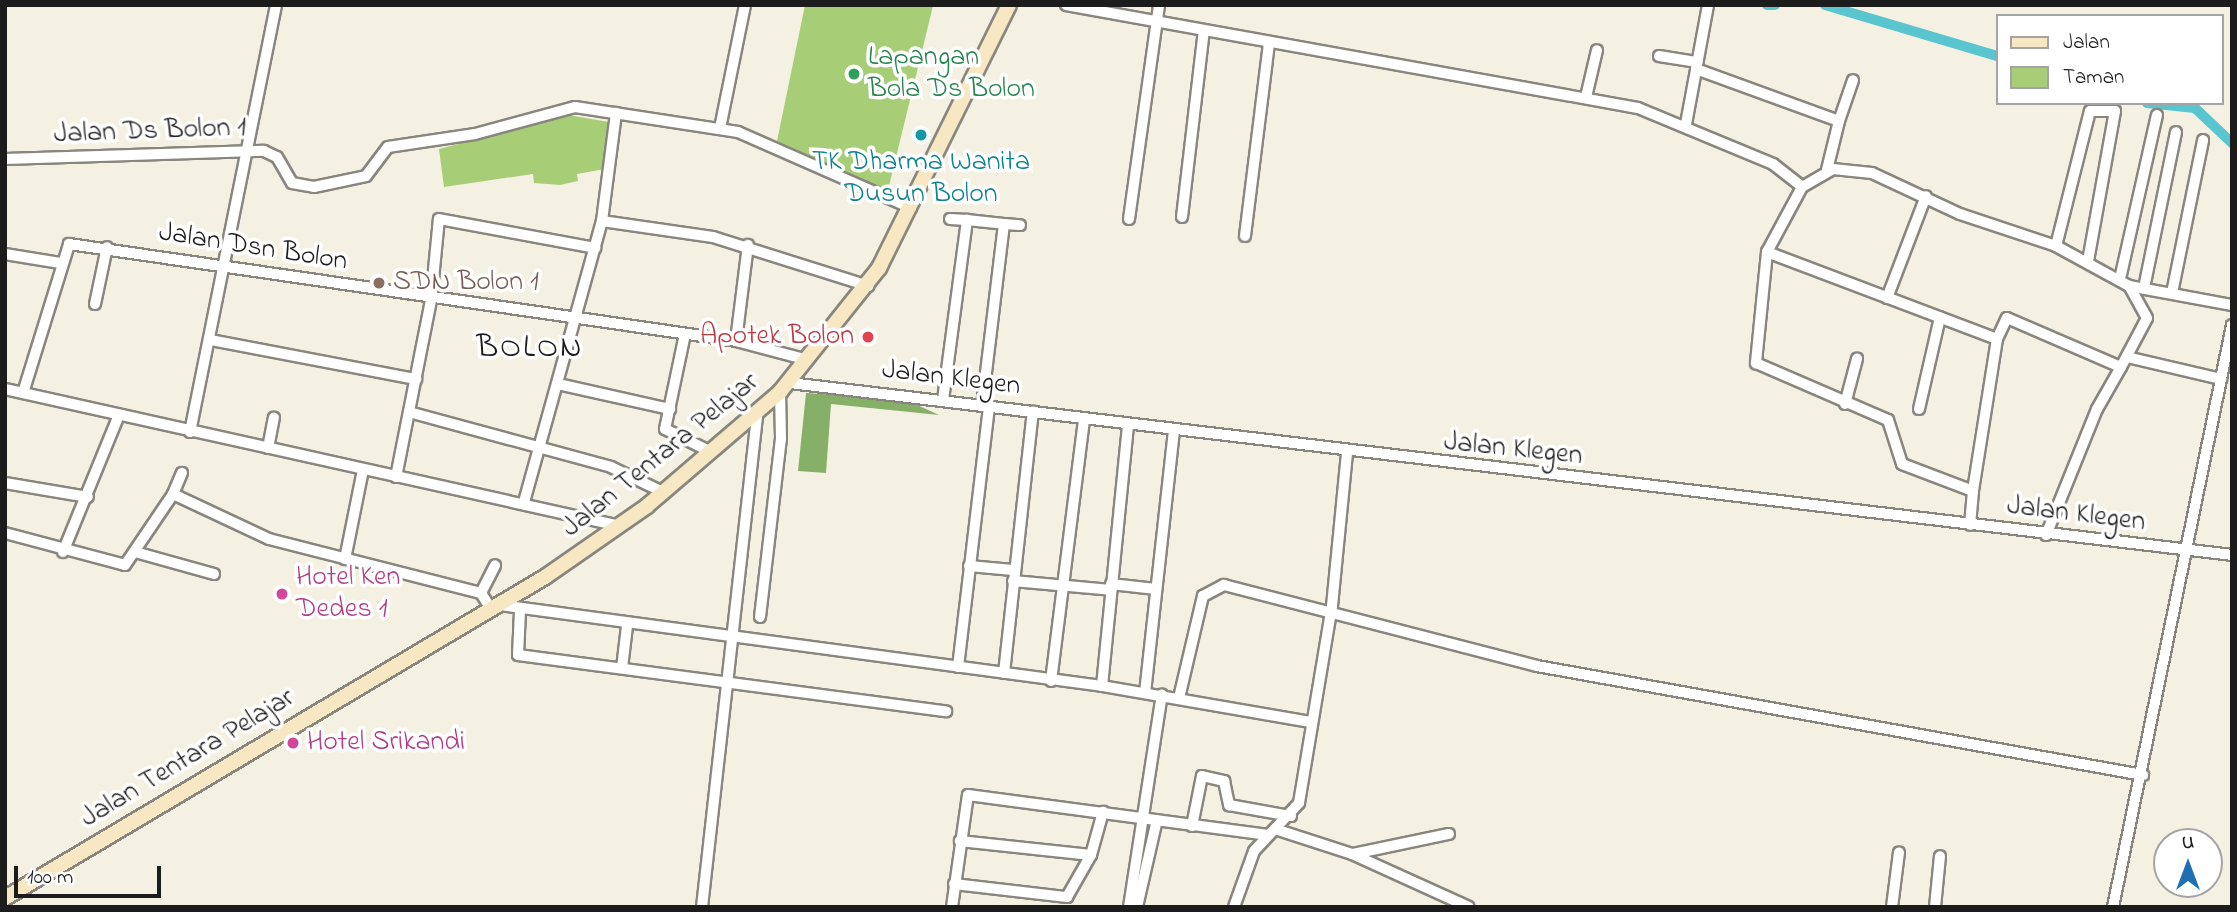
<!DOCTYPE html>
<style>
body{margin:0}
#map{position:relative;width:2237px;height:912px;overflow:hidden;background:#f5f1e2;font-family:"Indie Flower",sans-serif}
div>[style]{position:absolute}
.green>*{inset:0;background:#a8cd77}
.forest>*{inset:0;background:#86b068}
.canal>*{height:10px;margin:-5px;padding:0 5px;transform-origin:5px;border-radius:5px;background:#59c6cf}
.roads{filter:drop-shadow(2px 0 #88867f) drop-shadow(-2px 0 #88867f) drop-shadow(0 2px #88867f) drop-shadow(0 -2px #88867f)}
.street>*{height:10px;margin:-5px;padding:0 5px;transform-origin:5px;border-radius:5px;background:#fff}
.secondary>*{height:14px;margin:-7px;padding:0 7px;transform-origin:7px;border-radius:7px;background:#f7e8c3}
.dots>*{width:19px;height:19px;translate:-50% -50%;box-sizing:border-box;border:4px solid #fff;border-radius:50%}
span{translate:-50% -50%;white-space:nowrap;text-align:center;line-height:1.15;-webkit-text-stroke:7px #fff;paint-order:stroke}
.leisure-label{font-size:28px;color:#27864d}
.left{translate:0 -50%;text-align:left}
.street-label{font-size:28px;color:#1c1c1c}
.culture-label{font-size:28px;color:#0d838f}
.education-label{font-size:28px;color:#785e54}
.health-label{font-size:28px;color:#be3a42}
.right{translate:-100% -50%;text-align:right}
.hotel-label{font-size:28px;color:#b23c85}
.quarter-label{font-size:32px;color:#1c1c1c;letter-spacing:2px}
.frame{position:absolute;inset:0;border:7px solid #1c1c1c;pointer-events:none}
.legend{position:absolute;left:1996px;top:14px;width:228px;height:91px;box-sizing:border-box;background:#fff;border:2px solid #a4a4a4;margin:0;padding:9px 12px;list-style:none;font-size:21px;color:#1c1c1c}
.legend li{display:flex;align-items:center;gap:14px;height:35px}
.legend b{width:35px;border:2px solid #a4a4a4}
.north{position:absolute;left:2153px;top:828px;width:70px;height:70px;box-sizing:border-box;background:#fff;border:2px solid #a4a4a4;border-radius:50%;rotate:0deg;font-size:19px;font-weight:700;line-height:28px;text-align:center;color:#1c1c1c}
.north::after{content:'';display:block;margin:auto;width:24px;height:32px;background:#1f6fb2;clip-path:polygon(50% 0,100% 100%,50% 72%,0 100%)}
.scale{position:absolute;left:14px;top:866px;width:147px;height:32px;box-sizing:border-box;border:4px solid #1c1c1c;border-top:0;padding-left:9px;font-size:21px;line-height:24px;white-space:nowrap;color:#1c1c1c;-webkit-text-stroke:5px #fff;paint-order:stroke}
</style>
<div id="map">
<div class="green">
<i style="clip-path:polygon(805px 5px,933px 6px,888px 190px,777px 141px)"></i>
<i style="clip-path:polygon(568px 115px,609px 122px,605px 169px,577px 174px,578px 181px,560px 185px,534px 183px,533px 174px,444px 187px,439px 149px)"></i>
</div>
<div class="forest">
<i style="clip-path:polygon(806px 393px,904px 399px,939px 415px,831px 404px,826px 473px,798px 471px)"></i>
</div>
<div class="canal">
<i style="left:1767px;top:5px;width:8px"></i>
<i style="left:1825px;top:5px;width:179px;rotate:16.5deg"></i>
<i style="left:2147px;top:103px;width:48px;rotate:5.9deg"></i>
<i style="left:2195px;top:108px;width:51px;rotate:43.4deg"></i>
</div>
<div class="roads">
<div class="street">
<i style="left:1066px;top:5px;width:581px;rotate:10.21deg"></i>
<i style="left:1638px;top:108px;width:146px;rotate:22.5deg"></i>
<i style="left:1773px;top:164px;width:37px;rotate:38deg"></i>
<i style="left:1802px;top:187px;width:74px;rotate:118.3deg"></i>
<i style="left:1767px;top:252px;width:112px;rotate:95.7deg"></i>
<i style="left:1756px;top:363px;width:144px;rotate:23.4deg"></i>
<i style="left:1888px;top:420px;width:46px;rotate:72.3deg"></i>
<i style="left:1902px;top:464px;width:76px;rotate:20.8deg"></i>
<i style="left:1973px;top:491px;width:34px;rotate:95deg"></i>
<i style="left:1659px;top:56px;width:39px;rotate:9deg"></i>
<i style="left:1696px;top:69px;width:152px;rotate:20deg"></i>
<i style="left:1839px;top:121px;width:50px;rotate:103.8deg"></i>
<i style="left:1586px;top:97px;width:48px;rotate:-76.8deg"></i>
<i style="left:1839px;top:121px;width:43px;rotate:-71.1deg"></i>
<i style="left:1686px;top:124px;width:121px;rotate:-79.5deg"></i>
<i style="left:720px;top:128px;width:126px;rotate:-78.5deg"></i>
<i style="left:5px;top:159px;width:259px;rotate:-1.8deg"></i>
<i style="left:264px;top:151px;width:14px;rotate:25deg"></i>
<i style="left:277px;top:157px;width:30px;rotate:60deg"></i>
<i style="left:292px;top:183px;width:22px;rotate:10deg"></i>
<i style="left:314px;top:187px;width:53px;rotate:-11.9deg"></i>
<i style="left:366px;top:176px;width:36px;rotate:-53deg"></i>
<i style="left:388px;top:147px;width:88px;rotate:-8.5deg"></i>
<i style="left:475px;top:134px;width:104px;rotate:-15.1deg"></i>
<i style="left:575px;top:107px;width:165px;rotate:8.7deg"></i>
<i style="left:738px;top:132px;width:189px;rotate:23.7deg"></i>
<i style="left:1802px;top:187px;width:36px;rotate:-30deg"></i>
<i style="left:1833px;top:169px;width:39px;rotate:6deg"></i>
<i style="left:1872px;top:173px;width:97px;rotate:25deg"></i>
<i style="left:1960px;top:214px;width:101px;rotate:18.4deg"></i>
<i style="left:2056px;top:246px;width:83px;rotate:28.7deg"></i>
<i style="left:1182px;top:217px;width:188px;rotate:-83.3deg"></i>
<i style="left:950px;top:219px;width:17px;rotate:3deg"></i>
<i style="left:1129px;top:219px;width:216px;rotate:-82deg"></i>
<i style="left:602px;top:221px;width:112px;rotate:8.2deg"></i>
<i style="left:713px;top:237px;width:163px;rotate:17.5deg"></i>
<i style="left:1004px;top:224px;width:16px;rotate:4deg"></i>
<i style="left:1245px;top:236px;width:195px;rotate:-82.9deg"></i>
<i style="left:2056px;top:246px;width:139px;rotate:-75.9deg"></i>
<i style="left:2090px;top:111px;width:25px"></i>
<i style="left:2115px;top:111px;width:152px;rotate:100.2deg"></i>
<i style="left:1767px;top:252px;width:246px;rotate:20.7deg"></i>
<i style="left:1997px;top:339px;width:154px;rotate:99deg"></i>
<i style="left:5px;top:254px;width:56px;rotate:9.3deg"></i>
<i style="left:2120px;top:279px;width:168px;rotate:-77.3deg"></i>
<i style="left:2144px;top:288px;width:159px;rotate:-78.4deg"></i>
<i style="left:2172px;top:293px;width:156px;rotate:-78.5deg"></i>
<i style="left:1887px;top:298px;width:109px;rotate:-69.1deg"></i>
<i style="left:95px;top:304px;width:58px;rotate:-78.1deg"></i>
<i style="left:685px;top:334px;width:97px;rotate:101.9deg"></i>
<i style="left:665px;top:429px;width:51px;rotate:26.6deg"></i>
<i style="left:1997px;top:339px;width:23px;rotate:-65deg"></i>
<i style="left:2007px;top:318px;width:124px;rotate:23.3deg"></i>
<i style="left:2121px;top:367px;width:48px;rotate:119.7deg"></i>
<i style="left:2097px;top:409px;width:136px;rotate:112deg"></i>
<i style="left:211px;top:340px;width:209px;rotate:10.8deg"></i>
<i style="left:736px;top:341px;width:97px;rotate:-82.9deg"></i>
<i style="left:2127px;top:357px;width:97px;rotate:13.2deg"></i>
<i style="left:2121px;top:367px;width:55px;rotate:-62deg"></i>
<i style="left:2147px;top:318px;width:37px;rotate:-119deg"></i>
<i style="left:2129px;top:286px;width:105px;rotate:10.5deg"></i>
<i style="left:790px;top:383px;width:1452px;rotate:6.8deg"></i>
<i style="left:558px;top:384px;width:115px;rotate:12.6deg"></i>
<i style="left:5px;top:389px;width:630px;rotate:12.56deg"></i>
<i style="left:23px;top:393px;width:156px;rotate:-72.8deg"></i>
<i style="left:69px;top:244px;width:674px;rotate:8.27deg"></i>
<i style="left:736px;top:341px;width:74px;rotate:14.8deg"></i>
<i style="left:943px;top:400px;width:182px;rotate:-82.4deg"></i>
<i style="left:967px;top:220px;width:37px;rotate:6deg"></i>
<i style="left:1004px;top:224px;width:182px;rotate:96.9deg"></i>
<i style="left:1845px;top:404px;width:47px;rotate:-75.1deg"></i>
<i style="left:1919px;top:409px;width:94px;rotate:-77.1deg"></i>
<i style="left:409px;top:412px;width:209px;rotate:15.2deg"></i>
<i style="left:611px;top:467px;width:58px;rotate:25.7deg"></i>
<i style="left:190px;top:432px;width:436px;rotate:-78.6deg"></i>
<i style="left:268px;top:448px;width:31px;rotate:-79deg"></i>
<i style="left:396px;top:477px;width:180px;rotate:-78.8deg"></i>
<i style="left:431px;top:300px;width:81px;rotate:-84.4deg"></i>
<i style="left:439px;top:219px;width:159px;rotate:10.5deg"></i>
<i style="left:5px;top:483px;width:84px;rotate:9.6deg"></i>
<i style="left:173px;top:494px;width:23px;rotate:-67deg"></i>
<i style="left:524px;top:502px;width:292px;rotate:-74.5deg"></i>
<i style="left:602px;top:221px;width:109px;rotate:-82.6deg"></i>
<i style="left:5px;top:533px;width:124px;rotate:14.9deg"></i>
<i style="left:125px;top:565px;width:86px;rotate:-55.9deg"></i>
<i style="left:173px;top:494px;width:106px;rotate:25.1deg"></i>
<i style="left:269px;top:539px;width:219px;rotate:14.3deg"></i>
<i style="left:481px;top:593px;width:19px;rotate:58deg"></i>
<i style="left:63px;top:552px;width:148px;rotate:-67.8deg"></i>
<i style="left:135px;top:552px;width:82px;rotate:15.6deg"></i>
<i style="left:345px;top:559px;width:91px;rotate:-78.6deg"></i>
<i style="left:969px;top:566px;width:44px;rotate:5.2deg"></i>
<i style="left:1013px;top:581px;width:98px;rotate:5.2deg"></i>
<i style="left:1111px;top:584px;width:45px;rotate:6.3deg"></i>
<i style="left:481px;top:593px;width:31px;rotate:-63deg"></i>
<i style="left:500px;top:605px;width:607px;rotate:7.66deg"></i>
<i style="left:1102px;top:686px;width:211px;rotate:9.8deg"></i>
<i style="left:520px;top:611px;width:44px;rotate:92.6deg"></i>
<i style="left:518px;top:655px;width:432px;rotate:7.5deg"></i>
<i style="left:760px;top:617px;width:179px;rotate:-83.3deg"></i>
<i style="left:781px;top:439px;width:47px;rotate:-91.2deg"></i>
<i style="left:958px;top:667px;width:263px;rotate:-83.2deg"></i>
<i style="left:622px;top:668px;width:42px;rotate:-83.2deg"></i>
<i style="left:1004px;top:673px;width:263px;rotate:-83.7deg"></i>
<i style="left:1051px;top:681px;width:264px;rotate:-82.8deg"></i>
<i style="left:1102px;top:686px;width:262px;rotate:-84.3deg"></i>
<i style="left:1145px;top:693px;width:264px;rotate:-83.7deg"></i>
<i style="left:1179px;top:698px;width:105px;rotate:-76.8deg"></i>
<i style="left:1203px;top:596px;width:24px;rotate:-28deg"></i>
<i style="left:1224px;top:585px;width:323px;rotate:14.5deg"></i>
<i style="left:1537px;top:666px;width:616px;rotate:10.2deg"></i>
<i style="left:1192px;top:826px;width:51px;rotate:-78.7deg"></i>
<i style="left:1202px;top:776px;width:23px;rotate:13deg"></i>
<i style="left:1224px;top:781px;width:25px;rotate:78deg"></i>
<i style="left:1229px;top:805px;width:63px;rotate:10.1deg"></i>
<i style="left:1278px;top:830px;width:78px;rotate:18deg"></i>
<i style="left:1352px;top:854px;width:128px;rotate:24.4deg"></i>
<i style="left:1353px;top:854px;width:98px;rotate:-11.8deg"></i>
<i style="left:1091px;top:855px;width:45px;rotate:-74.4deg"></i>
<i style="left:954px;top:884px;width:114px;rotate:6.6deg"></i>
<i style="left:1067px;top:897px;width:48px;rotate:-60.3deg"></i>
<i style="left:1091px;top:855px;width:132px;rotate:-173.9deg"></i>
<i style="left:702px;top:907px;width:497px;rotate:-83.6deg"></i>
<i style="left:952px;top:907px;width:113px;rotate:-81.9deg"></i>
<i style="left:968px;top:795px;width:303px;rotate:7.6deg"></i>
<i style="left:1129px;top:907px;width:215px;rotate:-81.2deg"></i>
<i style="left:1137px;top:907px;width:89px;rotate:-77.1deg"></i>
<i style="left:1234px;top:907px;width:59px;rotate:-70.3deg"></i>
<i style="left:1254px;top:851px;width:66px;rotate:-46.8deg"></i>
<i style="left:1299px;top:803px;width:200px;rotate:-80.5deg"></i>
<i style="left:1332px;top:606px;width:153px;rotate:-84.4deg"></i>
<i style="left:1892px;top:907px;width:55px;rotate:-82.7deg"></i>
<i style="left:1935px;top:907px;width:51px;rotate:-84.4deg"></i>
<i style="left:2113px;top:907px;width:594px;rotate:-78.44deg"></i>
</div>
<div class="secondary">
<i style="left:5px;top:898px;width:628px;rotate:-30.73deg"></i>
<i style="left:545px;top:577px;width:124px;rotate:-34.8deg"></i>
<i style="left:647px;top:506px;width:175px;rotate:-40.6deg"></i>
<i style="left:780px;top:392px;width:159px;rotate:-51.4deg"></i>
<i style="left:879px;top:268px;width:293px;rotate:-63.7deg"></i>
</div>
</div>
<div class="dots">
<i style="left:854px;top:74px;background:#2e9e5b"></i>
<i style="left:921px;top:135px;background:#0f9aa8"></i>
<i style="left:379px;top:283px;background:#8d6e63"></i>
<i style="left:868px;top:337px;background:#e0444e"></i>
<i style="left:282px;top:594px;background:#d1479c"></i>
<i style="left:293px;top:743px;background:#d1479c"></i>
</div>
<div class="leisure-label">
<span class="left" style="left:868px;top:74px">Lapangan<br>Bola Ds Bolon</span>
</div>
<div class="street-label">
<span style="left:150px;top:132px;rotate:-2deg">Jalan Ds Bolon 1</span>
<span style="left:253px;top:248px;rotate:9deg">Jalan Dsn Bolon</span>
<span style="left:951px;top:379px;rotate:7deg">Jalan Klegen</span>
<span style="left:1513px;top:450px;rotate:6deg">Jalan Klegen</span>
<span style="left:661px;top:456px;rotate:-39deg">Jalan Tentara Pelajar</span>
<span style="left:2076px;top:515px;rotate:7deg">Jalan Klegen</span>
<span style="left:188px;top:759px;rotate:-31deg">Jalan Tentara Pelajar</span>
</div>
<div class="culture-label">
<span style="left:921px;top:179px">TK Dharma Wanita<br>Dusun Bolon</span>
</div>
<div class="education-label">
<span class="left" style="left:393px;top:283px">SDN Bolon 1</span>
</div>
<div class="health-label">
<span class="right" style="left:854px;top:337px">Apotek Bolon</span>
</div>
<div class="hotel-label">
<span class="left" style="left:296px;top:594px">Hotel Ken<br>Dedes 1</span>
<span class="left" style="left:307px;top:743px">Hotel Srikandi</span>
</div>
<div class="quarter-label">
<span style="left:530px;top:349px">BOLON</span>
</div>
<div class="frame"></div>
<ul class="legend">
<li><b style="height:9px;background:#f7e8c3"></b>Jalan</li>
<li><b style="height:19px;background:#a8cd77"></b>Taman</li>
</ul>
<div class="north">U</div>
<div class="scale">100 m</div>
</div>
